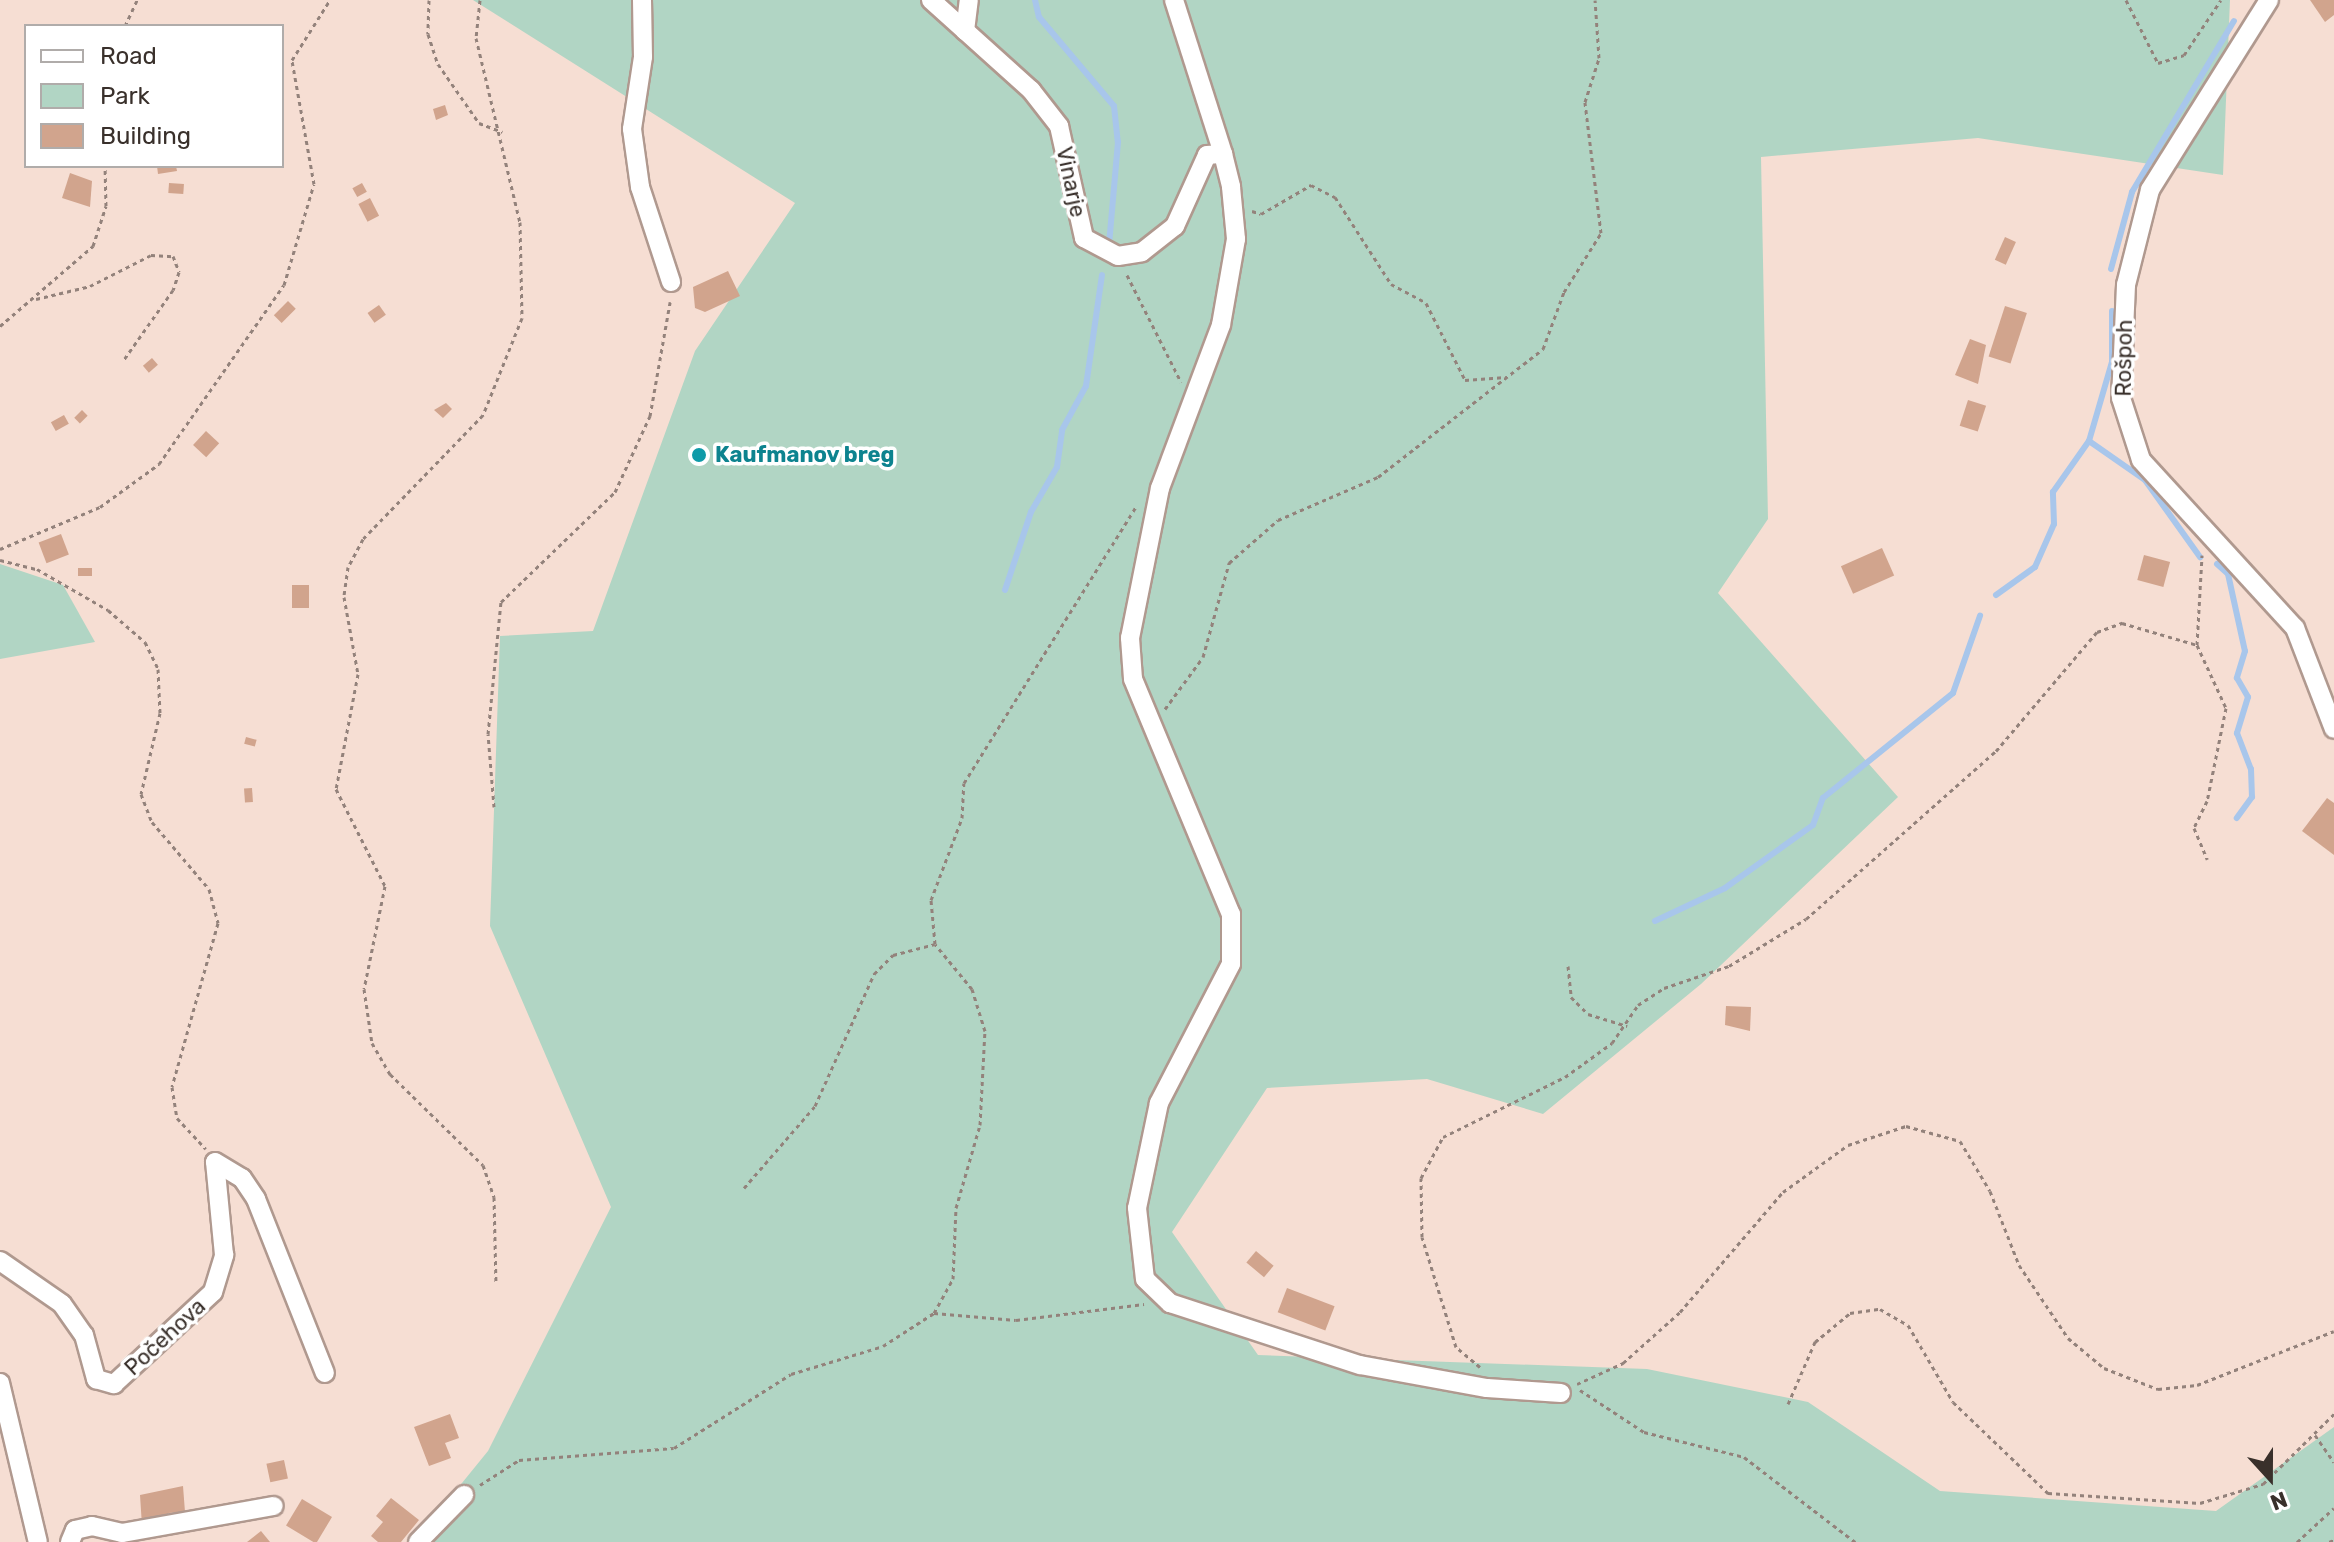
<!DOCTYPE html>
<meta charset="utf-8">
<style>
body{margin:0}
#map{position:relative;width:2334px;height:1542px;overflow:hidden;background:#f6ded3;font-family:Rubik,sans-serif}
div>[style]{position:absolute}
.green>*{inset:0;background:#b1d5c4}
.stream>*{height:6px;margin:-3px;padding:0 3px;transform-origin:3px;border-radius:3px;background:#a8c6eb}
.building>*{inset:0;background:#d1a48d;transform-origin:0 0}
.path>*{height:3px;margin-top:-1.5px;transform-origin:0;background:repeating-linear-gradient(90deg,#93827b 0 4px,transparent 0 8px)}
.roads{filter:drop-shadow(2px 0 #b0998f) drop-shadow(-2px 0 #b0998f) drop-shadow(0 2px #b0998f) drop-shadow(0 -2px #b0998f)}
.minor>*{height:18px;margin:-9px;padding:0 9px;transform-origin:9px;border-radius:9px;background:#fff}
.dots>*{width:22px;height:22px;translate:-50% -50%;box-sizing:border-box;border:4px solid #fff;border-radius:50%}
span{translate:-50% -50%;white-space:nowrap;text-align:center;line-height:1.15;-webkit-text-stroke:7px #fff;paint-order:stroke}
.street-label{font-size:22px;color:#39302b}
.culture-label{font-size:22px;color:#0d838f;font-weight:700}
.left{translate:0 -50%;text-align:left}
.legend{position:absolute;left:24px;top:24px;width:260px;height:144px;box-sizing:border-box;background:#fff;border:2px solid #b0acaa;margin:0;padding:10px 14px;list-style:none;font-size:24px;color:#39302b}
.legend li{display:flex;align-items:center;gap:16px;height:40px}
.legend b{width:40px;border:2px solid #b0acaa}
.north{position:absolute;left:2230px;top:1438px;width:80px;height:80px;-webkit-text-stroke:6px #fff;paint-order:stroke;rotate:159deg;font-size:22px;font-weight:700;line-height:32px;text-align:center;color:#39302b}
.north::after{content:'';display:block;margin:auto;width:28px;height:36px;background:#39302b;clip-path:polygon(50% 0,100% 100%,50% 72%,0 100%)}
</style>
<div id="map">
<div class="green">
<i style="clip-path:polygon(473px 0,2230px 0,2223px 175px,1978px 138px,1761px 157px,1768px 519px,1718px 593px,1898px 797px,1701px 984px,1543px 1114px,1427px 1079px,1267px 1088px,1172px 1232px,1258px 1355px,1647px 1369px,1808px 1402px,1940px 1491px,2216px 1511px,2334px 1427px,2334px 1542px,414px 1542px,488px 1451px,611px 1207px,490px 926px,500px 636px,593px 631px,695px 351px,795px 203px)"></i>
<i style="clip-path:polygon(0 564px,63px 585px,95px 642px,0 659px)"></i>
</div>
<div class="stream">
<i style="left:1035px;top:0;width:17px;rotate:77deg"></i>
<i style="left:1039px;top:17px;width:116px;rotate:49.9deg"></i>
<i style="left:1114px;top:106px;width:36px;rotate:84deg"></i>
<i style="left:1118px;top:142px;width:102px;rotate:95deg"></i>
<i style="left:2111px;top:269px;width:80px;rotate:-74.7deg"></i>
<i style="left:2132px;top:192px;width:199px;rotate:-59.2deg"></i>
<i style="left:2089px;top:441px;width:68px;rotate:34.9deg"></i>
<i style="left:2145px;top:480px;width:95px;rotate:54.5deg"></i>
<i style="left:2217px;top:564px;width:15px;rotate:42deg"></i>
<i style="left:2228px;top:574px;width:79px;rotate:77.6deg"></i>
<i style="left:2245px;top:651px;width:28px;rotate:107deg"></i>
<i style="left:2237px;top:678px;width:22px;rotate:60deg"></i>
<i style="left:2248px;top:697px;width:38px;rotate:107deg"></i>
<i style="left:2237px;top:733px;width:39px;rotate:69deg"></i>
<i style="left:2251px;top:769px;width:28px;rotate:88deg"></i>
<i style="left:2252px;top:797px;width:26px;rotate:126deg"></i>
<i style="left:1005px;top:590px;width:82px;rotate:-71.6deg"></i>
<i style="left:1031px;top:512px;width:52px;rotate:-60deg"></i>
<i style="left:1057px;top:467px;width:37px;rotate:-82deg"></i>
<i style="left:1062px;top:430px;width:50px;rotate:-61.4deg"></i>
<i style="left:1086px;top:386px;width:112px;rotate:-81.8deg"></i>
<i style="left:1996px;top:595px;width:48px;rotate:-35.7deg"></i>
<i style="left:2035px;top:567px;width:47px;rotate:-66.2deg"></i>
<i style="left:2054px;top:524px;width:32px;rotate:-92deg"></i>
<i style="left:2053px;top:492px;width:62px;rotate:-54.8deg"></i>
<i style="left:2089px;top:441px;width:82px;rotate:-73.8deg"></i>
<i style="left:2112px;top:362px;width:51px;rotate:-90deg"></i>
<i style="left:1655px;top:921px;width:77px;rotate:-25.2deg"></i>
<i style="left:1725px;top:888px;width:108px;rotate:-35.6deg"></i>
<i style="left:1813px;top:825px;width:29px;rotate:-70deg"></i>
<i style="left:1823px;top:798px;width:167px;rotate:-38.9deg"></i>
<i style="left:1953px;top:693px;width:82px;rotate:-70.7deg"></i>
</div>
<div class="building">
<i style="clip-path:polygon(2310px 0,2334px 0,2334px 15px,2325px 22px)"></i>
<i style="clip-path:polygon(445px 105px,448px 115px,436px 120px,433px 109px)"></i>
<i style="clip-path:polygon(157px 166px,176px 166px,177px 171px,158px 174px)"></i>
<i style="clip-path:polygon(70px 173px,92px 181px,90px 207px,62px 198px)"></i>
<i style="left:169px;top:183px;width:15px;height:10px;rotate:4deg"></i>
<i style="left:362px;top:183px;width:10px;height:11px;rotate:61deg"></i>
<i style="left:370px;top:198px;width:20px;height:13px;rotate:63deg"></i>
<i style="left:2005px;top:237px;width:12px;height:25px;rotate:24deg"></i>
<i style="clip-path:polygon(728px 271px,740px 296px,705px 312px,695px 308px,693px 287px)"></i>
<i style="left:288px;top:301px;width:11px;height:20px;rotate:45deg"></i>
<i style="left:379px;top:305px;width:12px;height:14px;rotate:55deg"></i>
<i style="left:2005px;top:306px;width:23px;height:53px;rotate:18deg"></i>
<i style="clip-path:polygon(1970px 339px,1986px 345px,1978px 384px,1955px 375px)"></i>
<i style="left:152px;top:358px;width:9px;height:12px;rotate:49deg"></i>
<i style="left:1968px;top:400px;width:19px;height:27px;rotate:18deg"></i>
<i style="clip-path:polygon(446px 403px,452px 409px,443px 418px,434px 410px)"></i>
<i style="left:82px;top:410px;width:8px;height:11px;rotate:45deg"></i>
<i style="left:64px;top:415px;width:10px;height:15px;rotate:61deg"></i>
<i style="left:206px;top:431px;width:18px;height:19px;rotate:43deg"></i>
<i style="left:61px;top:534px;width:22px;height:24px;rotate:69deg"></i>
<i style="left:1882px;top:548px;width:30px;height:45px;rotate:66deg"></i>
<i style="left:2144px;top:555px;width:27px;height:26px;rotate:15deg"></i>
<i style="left:92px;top:568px;width:8px;height:14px;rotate:90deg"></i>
<i style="left:292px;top:585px;width:17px;height:23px"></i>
<i style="left:246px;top:737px;width:11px;height:7px;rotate:15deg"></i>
<i style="left:252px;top:788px;width:14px;height:8px;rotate:86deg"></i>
<i style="clip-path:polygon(2327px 798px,2334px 803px,2334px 855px,2302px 831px)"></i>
<i style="clip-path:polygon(1726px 1006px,1751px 1007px,1750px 1031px,1725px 1025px)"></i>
<i style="left:1256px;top:1251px;width:23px;height:15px;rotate:40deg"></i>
<i style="left:1287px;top:1288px;width:51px;height:26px;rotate:21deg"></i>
<i style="clip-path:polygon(450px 1414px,459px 1438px,445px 1443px,451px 1458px,429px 1466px,414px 1427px)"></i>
<i style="left:284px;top:1460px;width:19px;height:18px;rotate:78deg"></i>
<i style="clip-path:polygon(183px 1486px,185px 1512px,168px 1513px,169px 1524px,142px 1526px,140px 1495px)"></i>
<i style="clip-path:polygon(391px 1498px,419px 1520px,401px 1542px,378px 1542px,371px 1536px,383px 1522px,376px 1516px)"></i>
<i style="left:302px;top:1499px;width:35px;height:31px;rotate:31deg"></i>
<i style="clip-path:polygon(261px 1531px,270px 1542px,247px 1542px)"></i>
</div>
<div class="path">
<i style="left:429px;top:0;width:34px;rotate:92deg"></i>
<i style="left:428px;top:34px;width:32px;rotate:72deg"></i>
<i style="left:438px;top:64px;width:72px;rotate:55.2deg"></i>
<i style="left:479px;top:123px;width:25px;rotate:21deg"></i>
<i style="left:480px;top:0;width:38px;rotate:96deg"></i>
<i style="left:476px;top:38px;width:189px;rotate:76.6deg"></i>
<i style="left:520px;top:222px;width:96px;rotate:88.8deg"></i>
<i style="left:522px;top:318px;width:105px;rotate:111.9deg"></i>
<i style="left:483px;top:415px;width:173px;rotate:134.1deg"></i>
<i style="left:363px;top:539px;width:32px;rotate:118deg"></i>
<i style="left:348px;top:567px;width:30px;rotate:98deg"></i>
<i style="left:344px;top:597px;width:78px;rotate:79.7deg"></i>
<i style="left:358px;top:674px;width:117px;rotate:100.8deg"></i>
<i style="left:336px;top:789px;width:109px;rotate:63.2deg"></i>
<i style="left:385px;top:886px;width:105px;rotate:101.5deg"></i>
<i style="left:364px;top:989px;width:55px;rotate:81.6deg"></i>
<i style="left:372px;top:1043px;width:36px;rotate:60deg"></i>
<i style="left:390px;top:1074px;width:130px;rotate:44.4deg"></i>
<i style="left:483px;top:1165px;width:34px;rotate:71deg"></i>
<i style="left:494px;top:1197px;width:87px;rotate:88.7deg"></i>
<i style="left:2126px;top:0;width:71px;rotate:63.1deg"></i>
<i style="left:2158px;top:63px;width:27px;rotate:-17deg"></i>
<i style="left:2184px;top:55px;width:66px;rotate:-56.1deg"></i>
<i style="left:125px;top:26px;width:29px;rotate:-65deg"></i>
<i style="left:1252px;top:211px;width:9px;rotate:18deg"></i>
<i style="left:1261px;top:214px;width:58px;rotate:-30.1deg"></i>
<i style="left:1311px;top:185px;width:27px;rotate:27deg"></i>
<i style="left:1335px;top:197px;width:103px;rotate:57.2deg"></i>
<i style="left:1391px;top:284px;width:40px;rotate:28deg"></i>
<i style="left:1426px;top:303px;width:86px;rotate:63.1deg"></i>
<i style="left:1465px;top:380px;width:41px;rotate:-4.2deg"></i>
<i style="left:1127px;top:275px;width:120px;rotate:63.2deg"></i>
<i style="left:36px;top:299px;width:56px;rotate:-13.5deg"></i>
<i style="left:90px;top:286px;width:68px;rotate:-26.9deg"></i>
<i style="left:151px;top:255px;width:22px;rotate:3deg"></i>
<i style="left:173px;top:256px;width:17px;rotate:69deg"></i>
<i style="left:179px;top:272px;width:19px;rotate:108deg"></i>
<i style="left:173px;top:290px;width:87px;rotate:125.2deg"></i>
<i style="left:0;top:326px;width:123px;rotate:-40.7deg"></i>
<i style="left:93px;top:246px;width:42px;rotate:-72deg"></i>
<i style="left:106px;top:206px;width:40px;rotate:-91.4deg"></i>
<i style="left:0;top:549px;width:108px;rotate:-22.8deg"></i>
<i style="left:100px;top:507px;width:73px;rotate:-36.1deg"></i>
<i style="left:159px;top:464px;width:218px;rotate:-55.1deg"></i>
<i style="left:284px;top:285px;width:105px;rotate:-73.5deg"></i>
<i style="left:314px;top:184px;width:126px;rotate:-100.1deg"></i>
<i style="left:292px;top:60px;width:71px;rotate:-57.7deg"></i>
<i style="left:0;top:560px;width:38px;rotate:14deg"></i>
<i style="left:37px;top:569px;width:82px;rotate:30deg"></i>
<i style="left:108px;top:610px;width:49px;rotate:40.9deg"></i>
<i style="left:145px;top:642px;width:30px;rotate:64deg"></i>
<i style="left:158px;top:669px;width:44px;rotate:87.4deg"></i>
<i style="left:160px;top:713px;width:83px;rotate:103.2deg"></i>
<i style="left:141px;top:794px;width:30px;rotate:69deg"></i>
<i style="left:152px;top:822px;width:88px;rotate:49.6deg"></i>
<i style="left:209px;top:889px;width:35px;rotate:75deg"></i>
<i style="left:218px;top:923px;width:170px;rotate:105.7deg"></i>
<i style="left:172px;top:1087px;width:31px;rotate:81deg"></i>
<i style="left:177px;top:1118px;width:42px;rotate:46.9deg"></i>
<i style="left:2197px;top:645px;width:69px;rotate:65.3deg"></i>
<i style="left:2226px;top:708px;width:95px;rotate:101.5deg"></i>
<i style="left:2207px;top:801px;width:30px;rotate:116deg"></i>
<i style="left:2194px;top:828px;width:34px;rotate:67deg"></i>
<i style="left:1165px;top:709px;width:64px;rotate:-53.8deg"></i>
<i style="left:1203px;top:657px;width:98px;rotate:-74.5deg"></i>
<i style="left:1229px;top:563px;width:65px;rotate:-41.3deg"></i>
<i style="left:1278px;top:520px;width:109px;rotate:-23.3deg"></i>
<i style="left:1378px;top:477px;width:209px;rotate:-37.8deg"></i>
<i style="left:1543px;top:349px;width:61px;rotate:-69.8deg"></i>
<i style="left:1564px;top:292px;width:70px;rotate:-57.9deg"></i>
<i style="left:1601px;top:233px;width:132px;rotate:-97deg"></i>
<i style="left:1585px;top:102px;width:46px;rotate:-72.3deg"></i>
<i style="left:1599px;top:58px;width:58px;rotate:-93.9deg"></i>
<i style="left:494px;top:807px;width:73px;rotate:-94.7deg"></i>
<i style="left:488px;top:734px;width:133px;rotate:-84.4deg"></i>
<i style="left:501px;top:602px;width:158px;rotate:-44deg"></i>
<i style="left:615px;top:492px;width:84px;rotate:-65.3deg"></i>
<i style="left:650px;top:416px;width:116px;rotate:-80deg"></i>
<i style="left:1568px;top:966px;width:31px;rotate:84deg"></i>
<i style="left:1571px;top:997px;width:24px;rotate:45deg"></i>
<i style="left:1588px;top:1014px;width:41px;rotate:17.1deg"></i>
<i style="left:744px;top:1188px;width:108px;rotate:-49.1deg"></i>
<i style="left:815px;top:1106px;width:145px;rotate:-65.9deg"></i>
<i style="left:874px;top:974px;width:27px;rotate:-45deg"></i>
<i style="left:893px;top:955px;width:43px;rotate:-14.7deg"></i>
<i style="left:934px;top:1313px;width:82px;rotate:4.9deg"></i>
<i style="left:1016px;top:1320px;width:129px;rotate:-7.1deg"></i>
<i style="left:1480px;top:1367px;width:31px;rotate:-140deg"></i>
<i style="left:1456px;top:1347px;width:115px;rotate:-107.2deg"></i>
<i style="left:1422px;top:1237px;width:59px;rotate:-91deg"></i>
<i style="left:1421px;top:1178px;width:47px;rotate:-61.8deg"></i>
<i style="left:1443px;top:1137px;width:136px;rotate:-26.2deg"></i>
<i style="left:1565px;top:1077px;width:58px;rotate:-35.9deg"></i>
<i style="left:1612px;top:1043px;width:46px;rotate:-55.6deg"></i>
<i style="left:1638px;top:1005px;width:31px;rotate:-33deg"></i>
<i style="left:1664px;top:988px;width:69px;rotate:-18.7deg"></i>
<i style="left:1729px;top:966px;width:90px;rotate:-31.4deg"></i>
<i style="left:1806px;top:919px;width:254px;rotate:-41.5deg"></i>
<i style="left:1996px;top:751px;width:156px;rotate:-49.7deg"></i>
<i style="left:2097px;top:632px;width:27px;rotate:-20deg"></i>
<i style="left:2122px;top:623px;width:78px;rotate:16.3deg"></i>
<i style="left:2197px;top:645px;width:90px;rotate:-86.8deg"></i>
<i style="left:1577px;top:1384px;width:51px;rotate:-24.5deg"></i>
<i style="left:1623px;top:1363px;width:76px;rotate:-41.8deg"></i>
<i style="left:1680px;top:1312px;width:158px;rotate:-49.4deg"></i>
<i style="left:1783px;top:1192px;width:80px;rotate:-35.9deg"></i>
<i style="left:1848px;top:1145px;width:61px;rotate:-18.1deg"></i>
<i style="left:1906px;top:1126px;width:56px;rotate:15.5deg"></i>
<i style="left:1960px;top:1141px;width:58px;rotate:59deg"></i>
<i style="left:1990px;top:1191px;width:79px;rotate:68.6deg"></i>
<i style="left:2019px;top:1265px;width:88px;rotate:56.1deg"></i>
<i style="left:2068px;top:1338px;width:47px;rotate:39.8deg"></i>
<i style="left:2104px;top:1368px;width:58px;rotate:21.3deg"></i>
<i style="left:2158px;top:1389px;width:39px;rotate:-6deg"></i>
<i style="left:2197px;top:1385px;width:147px;rotate:-21.5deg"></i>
<i style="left:1580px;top:1390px;width:77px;rotate:33.3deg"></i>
<i style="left:1644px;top:1432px;width:103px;rotate:14deg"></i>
<i style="left:1744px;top:1457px;width:140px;rotate:37.4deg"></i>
<i style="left:1788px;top:1404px;width:68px;rotate:-66.5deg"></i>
<i style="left:1815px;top:1342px;width:45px;rotate:-39.6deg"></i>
<i style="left:1850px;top:1313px;width:30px;rotate:-8deg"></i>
<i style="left:1880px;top:1309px;width:32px;rotate:30deg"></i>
<i style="left:1908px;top:1325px;width:89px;rotate:59.7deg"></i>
<i style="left:1953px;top:1402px;width:132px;rotate:43.8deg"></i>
<i style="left:2048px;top:1493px;width:152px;rotate:3.8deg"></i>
<i style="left:2200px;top:1503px;width:66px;rotate:-16.8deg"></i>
<i style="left:2263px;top:1484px;width:100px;rotate:-44.6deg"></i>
<i style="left:2315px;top:1435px;width:33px;rotate:55deg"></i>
<i style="left:480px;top:1485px;width:46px;rotate:-32.7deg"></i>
<i style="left:519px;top:1460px;width:155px;rotate:-4.4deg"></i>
<i style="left:674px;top:1448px;width:138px;rotate:-32.3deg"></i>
<i style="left:791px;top:1374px;width:96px;rotate:-16.9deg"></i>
<i style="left:883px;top:1346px;width:61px;rotate:-32.9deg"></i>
<i style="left:934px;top:1313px;width:39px;rotate:-61deg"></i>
<i style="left:953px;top:1279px;width:71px;rotate:-87.6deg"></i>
<i style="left:956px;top:1208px;width:86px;rotate:-73.9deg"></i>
<i style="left:980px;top:1125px;width:94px;rotate:-87deg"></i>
<i style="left:985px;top:1031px;width:44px;rotate:-107.2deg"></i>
<i style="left:972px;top:989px;width:58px;rotate:-129.4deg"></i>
<i style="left:935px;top:944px;width:44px;rotate:-95.2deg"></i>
<i style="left:931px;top:900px;width:88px;rotate:-69.3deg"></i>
<i style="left:962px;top:818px;width:35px;rotate:-87deg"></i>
<i style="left:964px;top:783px;width:327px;rotate:-58.1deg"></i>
<i style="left:2297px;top:1542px;width:50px;rotate:-42.6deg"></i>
<i style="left:2329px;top:1542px;width:5px;rotate:-22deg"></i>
</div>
<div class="roads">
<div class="minor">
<i style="left:642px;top:0;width:57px;rotate:89deg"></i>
<i style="left:643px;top:57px;width:73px;rotate:98.7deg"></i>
<i style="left:632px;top:129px;width:59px;rotate:82.1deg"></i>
<i style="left:640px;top:187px;width:100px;rotate:71.9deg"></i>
<i style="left:931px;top:0;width:135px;rotate:42deg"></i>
<i style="left:1031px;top:90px;width:46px;rotate:52.1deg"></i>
<i style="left:1059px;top:126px;width:115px;rotate:77.4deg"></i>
<i style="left:1084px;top:238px;width:38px;rotate:28deg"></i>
<i style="left:1118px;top:256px;width:24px;rotate:-9deg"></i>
<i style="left:1142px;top:252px;width:42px;rotate:-38.2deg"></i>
<i style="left:1175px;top:226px;width:78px;rotate:-65.7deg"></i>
<i style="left:1207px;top:155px;width:16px;rotate:-4deg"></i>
<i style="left:1223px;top:154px;width:34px;rotate:76deg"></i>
<i style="left:1231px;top:187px;width:52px;rotate:84.5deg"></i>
<i style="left:1236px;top:239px;width:87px;rotate:99.9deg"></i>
<i style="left:1221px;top:325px;width:174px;rotate:110.5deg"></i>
<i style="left:1160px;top:488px;width:153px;rotate:101.3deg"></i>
<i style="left:1130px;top:638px;width:41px;rotate:85.8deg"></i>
<i style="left:1133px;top:679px;width:255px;rotate:67.4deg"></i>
<i style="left:1231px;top:914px;width:50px;rotate:90deg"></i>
<i style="left:1231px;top:964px;width:157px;rotate:117.4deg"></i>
<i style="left:1159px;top:1103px;width:107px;rotate:101.8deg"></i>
<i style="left:1137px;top:1208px;width:71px;rotate:83.6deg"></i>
<i style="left:1145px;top:1279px;width:35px;rotate:44deg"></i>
<i style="left:1170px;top:1303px;width:200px;rotate:18.1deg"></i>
<i style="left:1360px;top:1365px;width:129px;rotate:10.3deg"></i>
<i style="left:1487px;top:1388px;width:74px;rotate:3.9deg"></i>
<i style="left:1174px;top:0;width:162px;rotate:72.3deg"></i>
<i style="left:2269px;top:0;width:224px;rotate:122.1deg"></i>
<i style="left:2150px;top:190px;width:98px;rotate:104.2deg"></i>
<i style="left:2126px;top:285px;width:113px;rotate:92.5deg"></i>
<i style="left:2121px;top:398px;width:65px;rotate:72.1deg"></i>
<i style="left:2141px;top:460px;width:228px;rotate:47.5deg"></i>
<i style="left:2295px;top:628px;width:108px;rotate:68.9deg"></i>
<i style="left:965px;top:31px;width:31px;rotate:-83deg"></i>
<i style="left:0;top:1261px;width:75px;rotate:34.7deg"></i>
<i style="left:62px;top:1304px;width:38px;rotate:55deg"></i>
<i style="left:84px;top:1335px;width:46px;rotate:74.7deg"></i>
<i style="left:96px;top:1379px;width:19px;rotate:16deg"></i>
<i style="left:114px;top:1384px;width:135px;rotate:-42.9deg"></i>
<i style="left:213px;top:1292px;width:39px;rotate:-73deg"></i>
<i style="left:224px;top:1255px;width:93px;rotate:-95.5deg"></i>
<i style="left:215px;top:1162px;width:31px;rotate:31deg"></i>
<i style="left:242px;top:1178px;width:25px;rotate:56deg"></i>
<i style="left:256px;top:1199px;width:187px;rotate:68.4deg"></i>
<i style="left:0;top:1383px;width:163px;rotate:76.6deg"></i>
<i style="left:70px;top:1542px;width:13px;rotate:-67deg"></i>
<i style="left:75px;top:1530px;width:17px;rotate:-13deg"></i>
<i style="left:92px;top:1526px;width:31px;rotate:13deg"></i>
<i style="left:122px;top:1533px;width:154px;rotate:-10.1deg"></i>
<i style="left:418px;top:1542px;width:66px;rotate:-45.6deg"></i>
</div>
</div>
<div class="dots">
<i style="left:699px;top:455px;background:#0f9aa8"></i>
</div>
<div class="street-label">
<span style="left:1071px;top:182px;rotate:78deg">Vinarje</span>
<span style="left:2124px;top:358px;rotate:-89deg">Rošpoh</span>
<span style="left:165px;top:1337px;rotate:-43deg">Počehova</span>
</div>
<div class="culture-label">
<span class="left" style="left:715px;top:455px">Kaufmanov breg</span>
</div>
<ul class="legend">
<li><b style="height:10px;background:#fff"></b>Road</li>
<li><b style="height:22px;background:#b1d5c4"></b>Park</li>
<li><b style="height:22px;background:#d1a48d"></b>Building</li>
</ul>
<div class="north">N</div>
</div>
